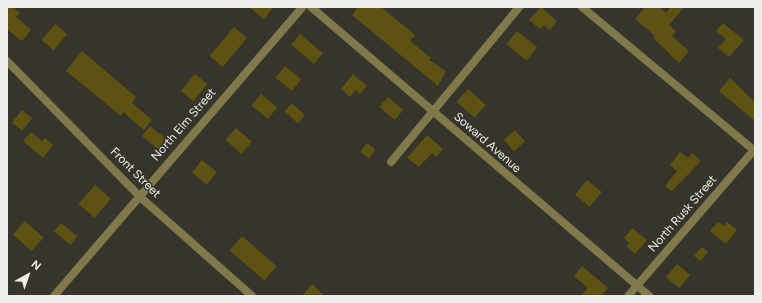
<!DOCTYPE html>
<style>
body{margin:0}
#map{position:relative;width:762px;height:303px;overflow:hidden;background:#37352b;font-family:Figtree,sans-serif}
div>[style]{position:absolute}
.building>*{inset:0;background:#5d5211;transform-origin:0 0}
.minor>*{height:8px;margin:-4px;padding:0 4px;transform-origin:4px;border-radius:4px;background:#81794b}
.tertiary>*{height:8px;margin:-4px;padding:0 4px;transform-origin:4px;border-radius:4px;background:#81794b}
span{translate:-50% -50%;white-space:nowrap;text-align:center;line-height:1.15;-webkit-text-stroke:3px #37352b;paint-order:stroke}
.street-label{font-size:12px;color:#eeede7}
.frame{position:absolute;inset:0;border:8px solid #eeede7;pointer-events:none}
.north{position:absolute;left:8px;top:255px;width:40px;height:40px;-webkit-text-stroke:3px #37352b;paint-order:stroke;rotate:40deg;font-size:11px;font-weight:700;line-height:16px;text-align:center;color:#eeede7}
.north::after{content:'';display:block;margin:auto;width:14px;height:18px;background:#eeede7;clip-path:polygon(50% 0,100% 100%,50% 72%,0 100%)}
</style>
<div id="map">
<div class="building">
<i style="clip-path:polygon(7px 7px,13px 7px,20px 13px,16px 17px,31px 30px,22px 41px,7px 29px)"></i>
<i style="clip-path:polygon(249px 7px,274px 7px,264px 19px)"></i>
<i style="clip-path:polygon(358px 7px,381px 7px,415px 35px,410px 41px,431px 58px,429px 60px,446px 71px,438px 86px,352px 15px)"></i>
<i style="clip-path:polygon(541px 7px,557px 21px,550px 30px,544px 25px,540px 29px,529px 20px)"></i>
<i style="clip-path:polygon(645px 7px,659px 7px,666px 13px,671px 7px,684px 7px,669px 25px,676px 31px,672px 36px,689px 51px,679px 63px,653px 38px,655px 36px,635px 19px)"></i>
<i style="clip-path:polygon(723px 23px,744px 40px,729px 57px,718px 48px,726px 39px,716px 31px)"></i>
<i style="left:55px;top:24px;width:16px;height:21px;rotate:40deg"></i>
<i style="left:234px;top:27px;width:17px;height:38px;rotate:40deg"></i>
<i style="left:517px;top:31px;width:26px;height:17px;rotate:39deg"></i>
<i style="left:300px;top:34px;width:30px;height:14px;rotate:40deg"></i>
<i style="clip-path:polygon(82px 51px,136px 97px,132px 103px,152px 120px,144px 130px,123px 112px,121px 116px,66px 71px)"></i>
<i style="left:285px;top:66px;width:21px;height:15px;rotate:39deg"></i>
<i style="left:195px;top:74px;width:16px;height:22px;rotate:40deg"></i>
<i style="clip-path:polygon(353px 74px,367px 86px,360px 94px,356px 90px,350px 97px,341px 89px)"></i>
<i style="clip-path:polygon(730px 78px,755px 102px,755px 121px,719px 91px)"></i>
<i style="left:468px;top:89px;width:24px;height:17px;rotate:42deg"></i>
<i style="left:261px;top:94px;width:21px;height:15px;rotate:39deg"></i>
<i style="left:388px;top:97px;width:20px;height:13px;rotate:41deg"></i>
<i style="left:292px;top:103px;width:18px;height:11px;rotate:43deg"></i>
<i style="left:22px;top:110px;width:13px;height:16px;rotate:39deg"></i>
<i style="left:150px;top:126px;width:21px;height:13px;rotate:39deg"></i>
<i style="left:236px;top:128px;width:21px;height:16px;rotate:41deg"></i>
<i style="left:515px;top:130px;width:15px;height:15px;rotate:48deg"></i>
<i style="clip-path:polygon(31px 132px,42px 141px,45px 138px,53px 145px,43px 158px,23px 141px)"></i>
<i style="clip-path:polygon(427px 135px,443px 149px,436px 157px,432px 153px,419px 167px,407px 158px)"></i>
<i style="left:367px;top:143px;width:11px;height:11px;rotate:38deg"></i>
<i style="clip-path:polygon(680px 152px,688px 158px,692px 153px,701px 161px,672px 191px,665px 186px,677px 171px,670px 165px)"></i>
<i style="left:202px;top:160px;width:19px;height:16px;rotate:39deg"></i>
<i style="left:587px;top:180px;width:19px;height:19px;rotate:39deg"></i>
<i style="left:95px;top:185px;width:21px;height:25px;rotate:41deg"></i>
<i style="left:25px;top:221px;width:25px;height:18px;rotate:42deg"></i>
<i style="clip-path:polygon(718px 222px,724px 226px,727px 222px,737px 230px,726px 244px,710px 231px)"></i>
<i style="left:61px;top:223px;width:21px;height:11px;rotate:39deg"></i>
<i style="clip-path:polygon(632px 228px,647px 240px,635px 254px,626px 246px,629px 243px,624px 238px)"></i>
<i style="left:242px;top:236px;width:46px;height:19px;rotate:41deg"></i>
<i style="clip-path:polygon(702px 247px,708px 252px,701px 261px,694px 256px)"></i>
<i style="left:677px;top:264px;width:17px;height:17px;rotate:40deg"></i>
<i style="clip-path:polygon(582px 266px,608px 288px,601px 296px,581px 296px,588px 288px,574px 276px)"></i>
<i style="clip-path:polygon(312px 284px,325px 296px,302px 296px)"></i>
</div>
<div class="minor">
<i style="left:311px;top:7px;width:445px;rotate:40.5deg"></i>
<i style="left:582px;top:7px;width:225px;rotate:39.8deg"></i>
<i style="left:391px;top:162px;width:201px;rotate:-50.4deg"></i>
<i style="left:54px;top:296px;width:381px;rotate:-49.3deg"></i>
</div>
<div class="tertiary">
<i style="left:7px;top:61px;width:189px;rotate:45.6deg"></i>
<i style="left:139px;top:196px;width:151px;rotate:41.5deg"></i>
<i style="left:628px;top:296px;width:194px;rotate:-49.2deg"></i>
</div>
<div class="street-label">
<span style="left:184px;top:125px;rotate:-49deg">North Elm Street</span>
<span style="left:487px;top:143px;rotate:41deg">Soward Avenue</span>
<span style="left:135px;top:173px;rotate:45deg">Front Street</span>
<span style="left:683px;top:214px;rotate:-49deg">North Rusk Street</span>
</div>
<div class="frame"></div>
<div class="north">N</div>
</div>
